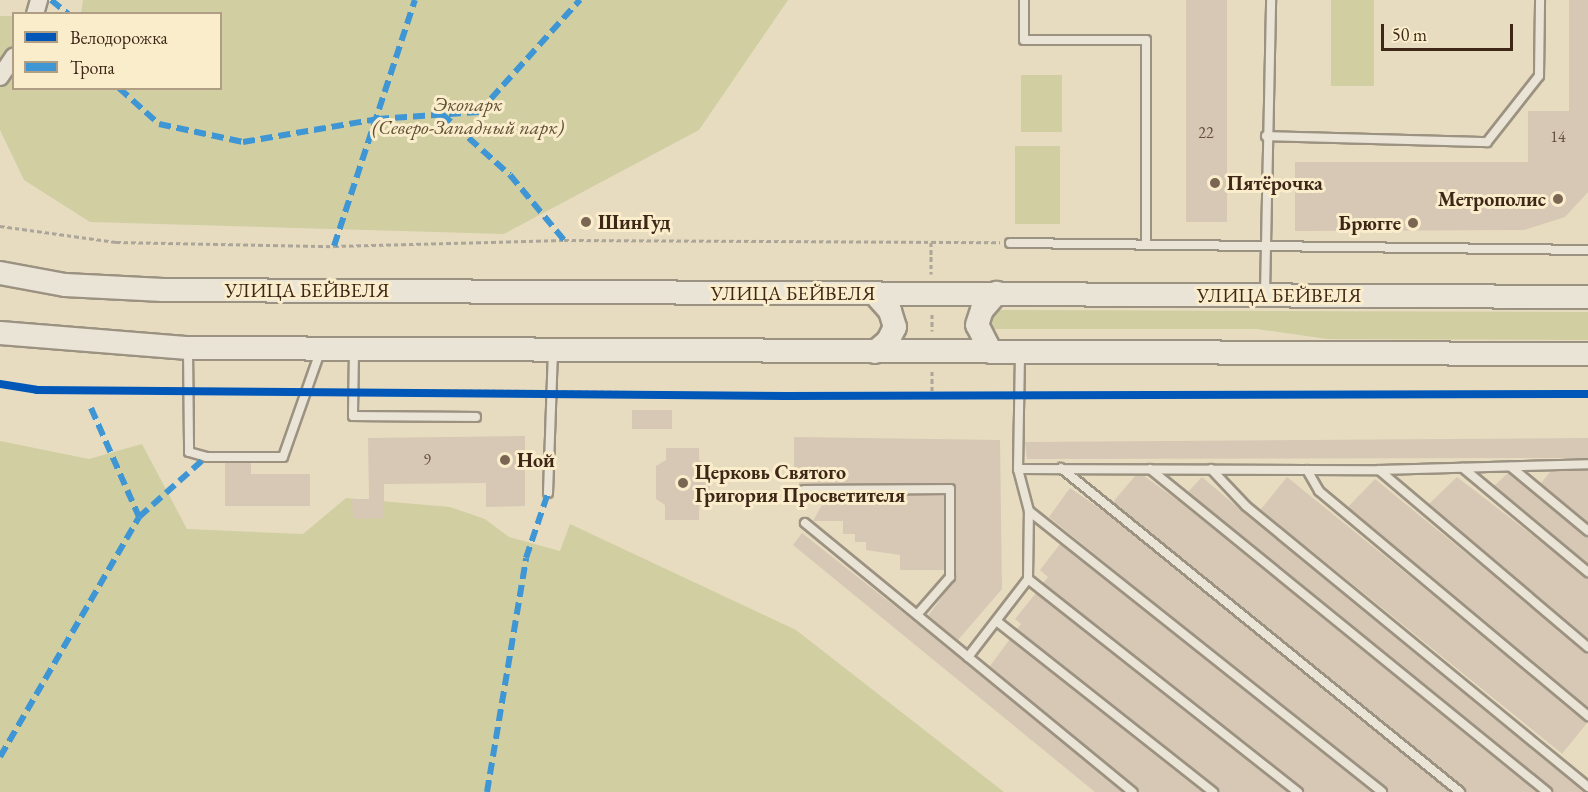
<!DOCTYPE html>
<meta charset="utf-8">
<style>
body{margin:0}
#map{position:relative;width:1588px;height:792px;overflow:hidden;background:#e7dcc0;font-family:"EB Garamond",serif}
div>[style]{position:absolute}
.green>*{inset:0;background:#d1cea2;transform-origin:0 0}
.building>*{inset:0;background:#d7c7b5;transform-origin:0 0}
.path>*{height:3px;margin-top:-1.5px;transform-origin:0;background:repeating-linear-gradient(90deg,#aca599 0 4.5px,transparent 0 7.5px)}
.roads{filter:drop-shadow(2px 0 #9c9281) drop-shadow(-2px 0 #9c9281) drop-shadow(0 2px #9c9281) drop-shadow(0 -2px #9c9281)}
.service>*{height:8px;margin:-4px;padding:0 4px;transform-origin:4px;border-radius:4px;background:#eae4d7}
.minor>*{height:16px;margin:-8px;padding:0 8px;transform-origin:8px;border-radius:8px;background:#eae4d7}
.secondary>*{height:22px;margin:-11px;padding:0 11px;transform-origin:11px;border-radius:11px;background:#eae4d7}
.quiet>*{height:6px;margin-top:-3px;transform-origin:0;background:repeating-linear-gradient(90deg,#3f96d4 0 12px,transparent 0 18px)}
.cycleway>*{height:8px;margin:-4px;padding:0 4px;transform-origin:4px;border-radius:4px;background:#0057b8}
.dots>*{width:16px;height:16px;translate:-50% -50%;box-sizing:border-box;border:3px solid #faedcc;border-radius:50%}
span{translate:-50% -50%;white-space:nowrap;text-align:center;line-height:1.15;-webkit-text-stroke:6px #faedcc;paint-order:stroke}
.number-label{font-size:16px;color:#654f3f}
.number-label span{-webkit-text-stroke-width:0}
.park-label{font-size:20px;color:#5f4e34;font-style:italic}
.poi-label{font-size:20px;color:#3f2718;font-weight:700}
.left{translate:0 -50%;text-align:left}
.right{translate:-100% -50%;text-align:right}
.street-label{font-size:20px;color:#3f2718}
.legend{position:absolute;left:12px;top:12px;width:210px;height:78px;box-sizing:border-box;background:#faedcc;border:2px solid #af9e84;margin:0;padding:8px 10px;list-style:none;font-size:18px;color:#3f2718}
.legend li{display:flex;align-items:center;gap:12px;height:30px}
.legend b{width:30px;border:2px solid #af9e84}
.scale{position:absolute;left:1381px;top:24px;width:132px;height:27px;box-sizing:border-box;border:3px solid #3f2718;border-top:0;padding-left:8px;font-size:18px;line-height:21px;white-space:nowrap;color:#3f2718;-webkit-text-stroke:4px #faedcc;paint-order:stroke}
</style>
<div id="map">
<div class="green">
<i style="clip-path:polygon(83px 0,788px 0,699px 130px,504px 234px,90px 222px,24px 180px,0 130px,0 16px,13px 16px,14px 88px,220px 88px,220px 14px,81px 13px)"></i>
<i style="left:1331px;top:0;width:43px;height:86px"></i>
<i style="left:1021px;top:75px;width:41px;height:57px"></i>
<i style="left:1015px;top:146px;width:45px;height:78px"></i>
<i style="clip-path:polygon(997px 310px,1588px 312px,1588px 340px,1327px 339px,1257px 329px,994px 329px,988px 318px)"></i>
<i style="clip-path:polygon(0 441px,89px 459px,142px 444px,187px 529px,303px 534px,346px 498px,450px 507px,485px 519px,509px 537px,560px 551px,570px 524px,796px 630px,1004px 792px,0 792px)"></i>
</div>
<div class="building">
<i style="left:1186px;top:0;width:41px;height:222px"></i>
<i style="clip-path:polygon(1569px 0,1588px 0,1588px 192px,1565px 217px,1524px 230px,1295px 231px,1295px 162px,1528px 162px,1528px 111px,1569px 111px)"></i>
<i style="left:632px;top:410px;width:40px;height:19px"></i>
<i style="clip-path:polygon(525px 436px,525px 506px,486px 507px,486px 483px,384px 484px,384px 518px,353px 519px,352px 499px,369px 499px,368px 438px)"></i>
<i style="clip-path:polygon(794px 437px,1000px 440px,1002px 589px,958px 640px,928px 616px,956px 578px,955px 485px,799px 486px,799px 476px,794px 476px)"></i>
<i style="clip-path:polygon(1588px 438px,1588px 458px,1563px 458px,1027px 459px,1025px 442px)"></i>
<i style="clip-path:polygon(666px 448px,699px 448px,699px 460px,710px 466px,710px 500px,699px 506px,699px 520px,665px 520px,665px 505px,656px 499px,656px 466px,666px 460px)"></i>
<i style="clip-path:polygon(225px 463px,251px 463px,251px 474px,310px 474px,310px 506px,225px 506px)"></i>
<i style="clip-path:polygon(1588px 470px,1588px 523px,1541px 483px,1551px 471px)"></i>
<i style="clip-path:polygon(1508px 473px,1588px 537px,1588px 564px,1494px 486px)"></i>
<i style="clip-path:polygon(1135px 476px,1144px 476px,1180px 502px,1537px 792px,1466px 792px,1113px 502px)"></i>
<i style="clip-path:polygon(1202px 477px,1242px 511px,1584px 792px,1553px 792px,1188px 492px)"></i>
<i style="left:1287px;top:477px;width:388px;height:42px;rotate:39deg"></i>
<i style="clip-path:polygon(1457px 477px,1588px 578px,1588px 639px,1429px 504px)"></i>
<i style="clip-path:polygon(1375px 479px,1588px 653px,1588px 708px,1348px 507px)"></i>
<i style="clip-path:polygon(1070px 488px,1105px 512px,1450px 792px,1388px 792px,1049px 517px)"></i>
<i style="clip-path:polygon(799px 494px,944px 495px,944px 570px,900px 570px,900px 555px,866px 550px,866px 542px,855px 542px,855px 534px,843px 534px,843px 521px,813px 521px,823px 503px,799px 504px)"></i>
<i style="clip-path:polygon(802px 533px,921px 627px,1123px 792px,1095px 792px,793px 545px)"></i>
<i style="clip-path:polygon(1060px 544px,1372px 792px,1304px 792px,1043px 583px,1048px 577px,1040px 570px)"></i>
<i style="clip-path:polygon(1036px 593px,1288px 792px,1219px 792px,1017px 629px,1021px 624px,1015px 619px)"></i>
<i style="clip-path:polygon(1010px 639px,1203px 792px,1139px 792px,990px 666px)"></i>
</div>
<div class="path">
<i style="left:0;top:226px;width:117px;rotate:7.9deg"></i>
<i style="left:116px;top:242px;width:218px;rotate:1.1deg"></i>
<i style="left:334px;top:246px;width:230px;rotate:-1.5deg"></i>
<i style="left:564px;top:240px;width:436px;rotate:0.3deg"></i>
<i style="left:931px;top:242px;width:32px;rotate:90deg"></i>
<i style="left:932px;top:314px;width:17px;rotate:90deg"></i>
<i style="left:932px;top:371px;width:25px;rotate:90deg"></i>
<i style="left:0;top:384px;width:37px;rotate:9deg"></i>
<i style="left:37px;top:390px;width:141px"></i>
<i style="left:199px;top:390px;width:96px"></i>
<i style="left:319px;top:390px;width:24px"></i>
<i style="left:364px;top:390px;width:177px;rotate:0.3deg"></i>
<i style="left:562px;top:391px;width:447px;rotate:0.8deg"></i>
<i style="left:1030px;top:397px;width:558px;rotate:-0.31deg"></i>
</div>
<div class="roads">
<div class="service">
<i style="left:1024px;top:0;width:40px;rotate:90deg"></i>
<i style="left:1024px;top:40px;width:122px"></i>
<i style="left:1146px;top:40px;width:203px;rotate:90deg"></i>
<i style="left:1266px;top:136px;width:221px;rotate:1.6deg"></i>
<i style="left:1487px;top:142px;width:84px;rotate:-51.8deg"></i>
<i style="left:1539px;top:76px;width:76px;rotate:-89.2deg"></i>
<i style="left:1010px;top:243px;width:578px;rotate:0.69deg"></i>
<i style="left:1265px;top:293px;width:293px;rotate:-88.8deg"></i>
<i style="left:188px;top:349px;width:103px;rotate:89.4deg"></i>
<i style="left:189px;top:452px;width:18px;rotate:16deg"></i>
<i style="left:206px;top:457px;width:77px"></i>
<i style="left:283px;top:457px;width:111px;rotate:-70.6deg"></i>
<i style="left:354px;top:350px;width:66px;rotate:90.9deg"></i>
<i style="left:353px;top:416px;width:123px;rotate:0.5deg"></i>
<i style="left:1511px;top:467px;width:100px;rotate:39.7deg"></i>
<i style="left:1061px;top:468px;width:514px;rotate:39.08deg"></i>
<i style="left:1463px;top:468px;width:163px;rotate:39.8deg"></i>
<i style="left:1018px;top:469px;width:361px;rotate:0.2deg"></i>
<i style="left:1379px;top:470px;width:209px;rotate:-1.6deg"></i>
<i style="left:1150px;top:469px;width:512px;rotate:39.13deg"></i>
<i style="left:1211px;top:469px;width:51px;rotate:46.6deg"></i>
<i style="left:1246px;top:506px;width:443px;rotate:39.4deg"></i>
<i style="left:1307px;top:470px;width:24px;rotate:60deg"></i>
<i style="left:1319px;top:491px;width:351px;rotate:39.9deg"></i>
<i style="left:1379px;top:470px;width:274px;rotate:40.3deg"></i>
<i style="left:804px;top:490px;width:146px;rotate:-0.4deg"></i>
<i style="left:950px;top:489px;width:88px;rotate:90deg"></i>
<i style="left:950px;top:577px;width:50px;rotate:131deg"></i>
<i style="left:548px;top:493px;width:142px;rotate:-88deg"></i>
<i style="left:1029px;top:511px;width:451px;rotate:38.5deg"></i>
<i style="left:805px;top:523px;width:424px;rotate:39.4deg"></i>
<i style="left:1028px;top:579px;width:344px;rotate:38.3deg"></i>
<i style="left:999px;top:623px;width:273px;rotate:38.3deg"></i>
<i style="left:968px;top:657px;width:98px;rotate:-52.4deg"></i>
<i style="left:1028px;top:579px;width:68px;rotate:-89.2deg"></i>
<i style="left:1029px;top:511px;width:43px;rotate:-104.7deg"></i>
<i style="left:1018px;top:469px;width:117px;rotate:-89deg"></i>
</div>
<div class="minor">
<i style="left:35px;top:14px;width:15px;rotate:-74deg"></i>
<i style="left:0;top:77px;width:25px;rotate:-56deg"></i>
</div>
<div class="secondary">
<i style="left:0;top:273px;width:66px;rotate:10.5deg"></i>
<i style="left:65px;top:285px;width:98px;rotate:2.9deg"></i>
<i style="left:163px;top:290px;width:1425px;rotate:0.28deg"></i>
<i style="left:874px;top:293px;width:24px;rotate:48deg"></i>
<i style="left:890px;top:311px;width:17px;rotate:73deg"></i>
<i style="left:895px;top:327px;width:16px;rotate:117deg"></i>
<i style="left:888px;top:341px;width:17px;rotate:140deg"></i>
<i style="left:0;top:333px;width:189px;rotate:4.6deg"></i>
<i style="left:188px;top:348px;width:1400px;rotate:0.25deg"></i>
<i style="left:991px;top:352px;width:30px;rotate:-117deg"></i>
<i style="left:977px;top:325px;width:16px;rotate:-72deg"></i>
<i style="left:982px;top:310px;width:23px;rotate:-49deg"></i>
</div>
</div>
<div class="quiet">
<i style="left:51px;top:0;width:22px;rotate:39deg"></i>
<i style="left:119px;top:88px;width:54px;rotate:42deg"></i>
<i style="left:159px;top:124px;width:86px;rotate:12.1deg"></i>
<i style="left:243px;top:142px;width:136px;rotate:-9.7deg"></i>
<i style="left:377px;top:119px;width:102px;rotate:-3.9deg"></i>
<i style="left:479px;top:112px;width:151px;rotate:-48deg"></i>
<i style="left:442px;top:114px;width:91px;rotate:41.9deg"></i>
<i style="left:510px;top:175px;width:85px;rotate:50.3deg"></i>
<i style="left:334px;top:246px;width:259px;rotate:-71.8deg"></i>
<i style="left:91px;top:408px;width:119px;rotate:66.2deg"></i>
<i style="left:0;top:757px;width:277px;rotate:-59.9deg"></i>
<i style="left:139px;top:517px;width:90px;rotate:-41.8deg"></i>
<i style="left:487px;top:792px;width:237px;rotate:-80.5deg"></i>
<i style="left:526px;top:558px;width:69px;rotate:-71.3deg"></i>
</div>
<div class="cycleway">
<i style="left:0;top:384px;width:37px;rotate:9deg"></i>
<i style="left:37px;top:390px;width:748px;rotate:0.46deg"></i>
<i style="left:785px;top:396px;width:803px;rotate:-0.14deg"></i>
</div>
<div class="dots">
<i style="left:1215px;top:183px;background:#7a6653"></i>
<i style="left:1558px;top:199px;background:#7a6653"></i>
<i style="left:586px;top:222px;background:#7a6653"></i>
<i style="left:1413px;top:223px;background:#7a6653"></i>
<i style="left:505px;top:460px;background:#7a6653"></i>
<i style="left:683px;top:483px;background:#7a6653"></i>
</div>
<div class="number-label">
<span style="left:1206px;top:133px">22</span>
<span style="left:1558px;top:137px">14</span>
<span style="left:427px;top:460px">9</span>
</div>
<div class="park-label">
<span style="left:468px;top:116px">Экопарк<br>(Северо-Западный парк)</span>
</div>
<div class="poi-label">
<span class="left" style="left:1227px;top:183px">Пятёрочка</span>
<span class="right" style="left:1546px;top:199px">Метрополис</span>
<span class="left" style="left:598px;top:222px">ШинГуд</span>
<span class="right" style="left:1401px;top:223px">Брюгге</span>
<span class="left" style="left:517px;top:460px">Ной</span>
<span class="left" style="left:695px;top:484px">Церковь Святого<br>Григория Просветителя</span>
</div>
<div class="street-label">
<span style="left:307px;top:290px">УЛИЦА БЕЙВЕЛЯ</span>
<span style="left:793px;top:293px">УЛИЦА БЕЙВЕЛЯ</span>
<span style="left:1279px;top:295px">УЛИЦА БЕЙВЕЛЯ</span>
</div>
<ul class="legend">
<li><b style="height:8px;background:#0057b8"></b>Велодорожка</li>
<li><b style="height:8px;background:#3f96d4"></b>Тропа</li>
</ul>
<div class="scale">50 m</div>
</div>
